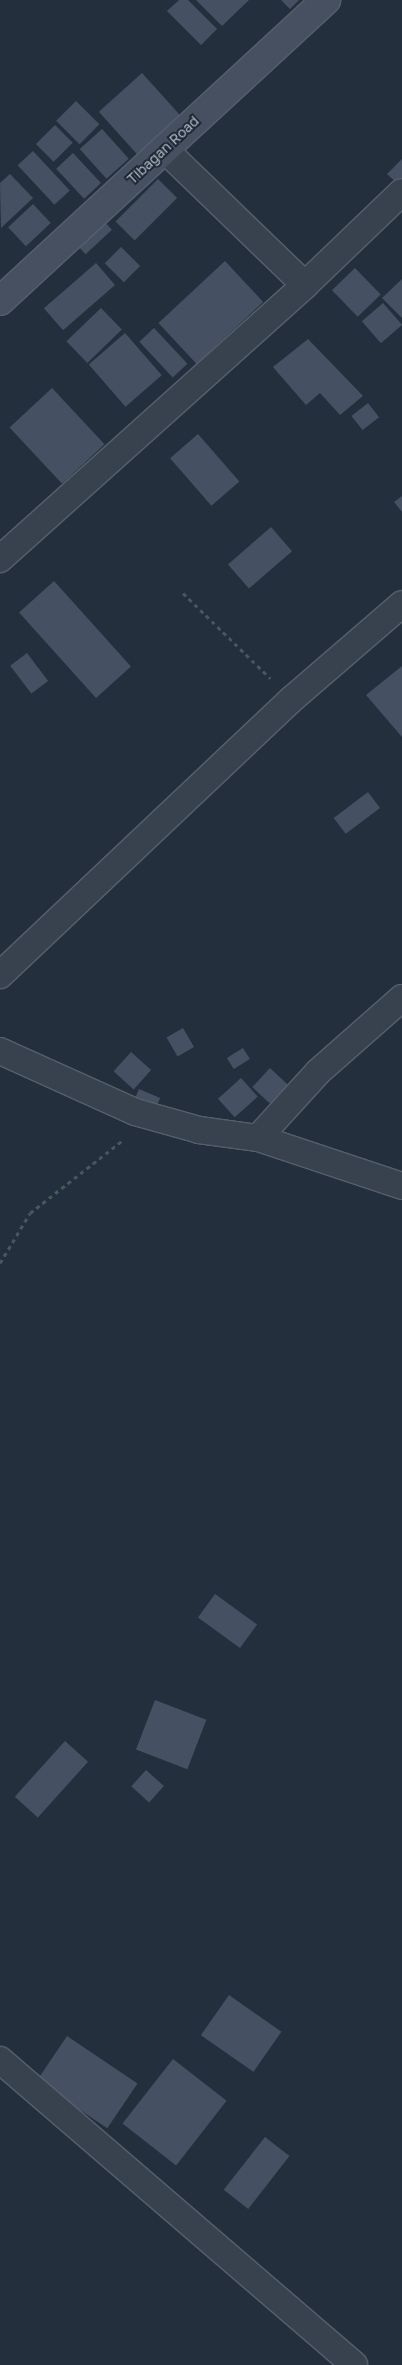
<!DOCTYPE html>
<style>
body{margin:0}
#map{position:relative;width:402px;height:2365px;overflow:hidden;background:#242f3e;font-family:"Golos Text",sans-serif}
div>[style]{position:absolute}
.building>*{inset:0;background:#455162;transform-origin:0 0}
.path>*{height:3px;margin-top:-1.5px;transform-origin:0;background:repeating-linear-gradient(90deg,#44595c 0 4px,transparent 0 8px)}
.roads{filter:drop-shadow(1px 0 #565f6c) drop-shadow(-1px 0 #565f6c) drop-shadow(0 1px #565f6c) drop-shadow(0 -1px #565f6c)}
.street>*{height:26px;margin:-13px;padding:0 13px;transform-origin:13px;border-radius:13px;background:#38414e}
.secondary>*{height:28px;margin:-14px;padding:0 14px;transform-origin:14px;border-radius:14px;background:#465061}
span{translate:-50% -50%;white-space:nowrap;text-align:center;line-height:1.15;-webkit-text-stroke:4px #1d2633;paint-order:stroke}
.street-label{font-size:14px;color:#b4bcc9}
</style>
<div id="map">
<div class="building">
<i style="clip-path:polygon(179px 0,188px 0,217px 29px,201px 45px,167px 11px)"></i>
<i style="clip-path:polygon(196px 0,249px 0,222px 26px)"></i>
<i style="clip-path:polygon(281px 0,299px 0,290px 9px)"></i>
<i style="left:142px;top:73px;width:57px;height:58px;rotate:48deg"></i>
<i style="left:76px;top:101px;width:33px;height:28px;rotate:45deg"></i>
<i style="left:55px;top:125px;width:25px;height:27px;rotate:45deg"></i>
<i style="left:102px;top:129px;width:40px;height:30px;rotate:48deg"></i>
<i style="left:33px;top:151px;width:54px;height:21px;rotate:47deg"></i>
<i style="left:73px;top:153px;width:41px;height:23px;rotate:47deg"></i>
<i style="clip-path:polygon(402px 159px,402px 184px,400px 186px,387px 174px)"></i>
<i style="clip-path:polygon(10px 174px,33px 198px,1px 228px,0 183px)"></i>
<i style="left:158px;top:179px;width:27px;height:60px;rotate:45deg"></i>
<i style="left:33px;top:204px;width:26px;height:34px;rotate:47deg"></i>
<i style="left:101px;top:218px;width:16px;height:36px;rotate:47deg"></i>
<i style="left:121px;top:247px;width:27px;height:23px;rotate:45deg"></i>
<i style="left:225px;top:261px;width:56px;height:91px;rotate:47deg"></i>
<i style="left:96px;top:263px;width:29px;height:69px;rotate:49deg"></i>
<i style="left:355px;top:268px;width:37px;height:32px;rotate:46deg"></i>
<i style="clip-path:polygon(402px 279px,402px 318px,382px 298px)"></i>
<i style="left:383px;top:303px;width:29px;height:28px;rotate:49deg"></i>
<i style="left:101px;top:308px;width:30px;height:48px;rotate:46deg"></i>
<i style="left:154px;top:328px;width:49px;height:20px;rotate:47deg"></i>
<i style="left:125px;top:333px;width:56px;height:48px;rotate:49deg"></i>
<i style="clip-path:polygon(308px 339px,363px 396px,340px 415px,320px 393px,306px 405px,273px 367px)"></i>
<i style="left:52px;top:388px;width:77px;height:58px;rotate:47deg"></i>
<i style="left:368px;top:403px;width:18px;height:21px;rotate:52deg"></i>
<i style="left:198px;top:434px;width:63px;height:37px;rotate:49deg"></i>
<i style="clip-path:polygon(402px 496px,402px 512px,394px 502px)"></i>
<i style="left:271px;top:527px;width:32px;height:57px;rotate:49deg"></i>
<i style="left:54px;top:581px;width:115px;height:47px;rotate:48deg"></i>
<i style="left:27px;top:653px;width:35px;height:21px;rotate:53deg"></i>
<i style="clip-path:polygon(402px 666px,402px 737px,366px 695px)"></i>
<i style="left:368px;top:792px;width:20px;height:43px;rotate:53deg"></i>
<i style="left:183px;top:1028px;width:22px;height:19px;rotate:60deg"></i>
<i style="left:243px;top:1048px;width:13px;height:19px;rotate:58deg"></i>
<i style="left:131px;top:1052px;width:27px;height:26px;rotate:42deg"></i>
<i style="left:270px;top:1068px;width:26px;height:26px;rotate:43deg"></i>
<i style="left:241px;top:1078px;width:25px;height:31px;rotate:48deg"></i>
<i style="left:139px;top:1089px;width:23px;height:18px;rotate:23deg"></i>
<i style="left:215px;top:1594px;width:52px;height:29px;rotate:36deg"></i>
<i style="left:155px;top:1700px;width:55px;height:53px;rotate:21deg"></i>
<i style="left:65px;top:1741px;width:31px;height:75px;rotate:42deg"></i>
<i style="left:146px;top:1770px;width:24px;height:22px;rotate:42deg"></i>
<i style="left:229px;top:1995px;width:64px;height:49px;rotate:35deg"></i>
<i style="left:67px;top:2036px;width:85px;height:54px;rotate:34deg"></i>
<i style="left:173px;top:2059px;width:68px;height:82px;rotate:38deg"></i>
<i style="left:265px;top:2137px;width:31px;height:67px;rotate:38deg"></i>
</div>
<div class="path">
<i style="left:183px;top:593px;width:122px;rotate:44.3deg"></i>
<i style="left:0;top:1263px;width:58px;rotate:-59deg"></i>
<i style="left:30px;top:1213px;width:118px;rotate:-38.1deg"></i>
</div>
<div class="roads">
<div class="street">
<i style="left:164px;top:149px;width:196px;rotate:44deg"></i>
<i style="left:0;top:559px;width:410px;rotate:-41.9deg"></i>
<i style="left:305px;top:285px;width:134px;rotate:-43.8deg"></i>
<i style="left:0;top:975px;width:402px;rotate:-43.4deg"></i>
<i style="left:292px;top:699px;width:145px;rotate:-40.8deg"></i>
<i style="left:0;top:1051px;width:148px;rotate:24.3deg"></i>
<i style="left:135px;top:1112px;width:66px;rotate:15.7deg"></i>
<i style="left:199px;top:1130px;width:60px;rotate:7.7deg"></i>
<i style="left:258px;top:1138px;width:152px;rotate:18.4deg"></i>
<i style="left:258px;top:1138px;width:89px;rotate:-47.7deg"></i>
<i style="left:318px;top:1072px;width:112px;rotate:-41.4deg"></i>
<i style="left:0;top:2060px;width:467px;rotate:40.7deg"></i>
</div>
<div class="secondary">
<i style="left:0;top:301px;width:444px;rotate:-42.7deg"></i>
</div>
</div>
<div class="street-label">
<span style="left:163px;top:150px;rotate:-43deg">Tibagan Road</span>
</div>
</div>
